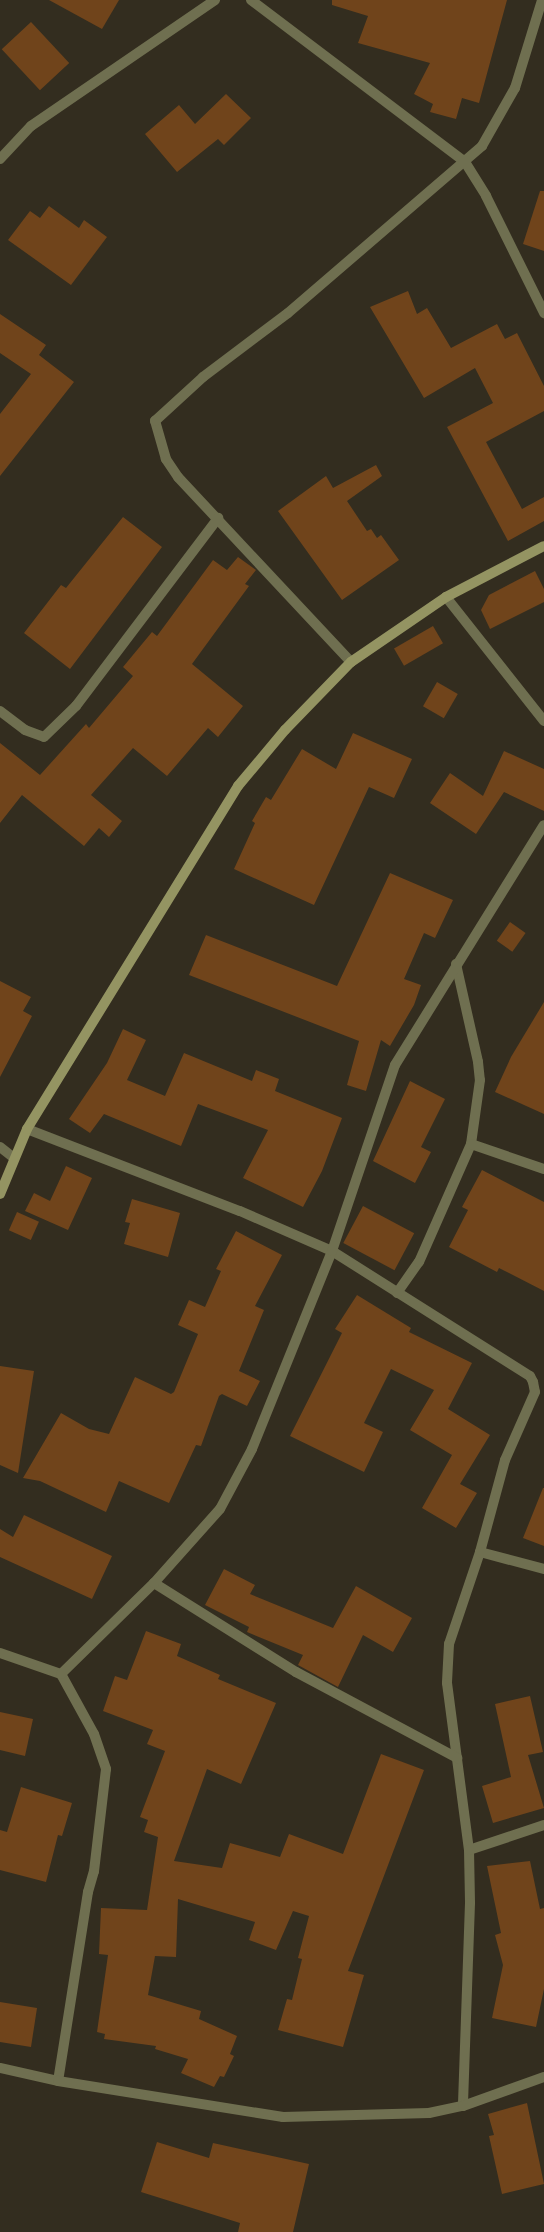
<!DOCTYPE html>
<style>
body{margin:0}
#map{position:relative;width:544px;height:2232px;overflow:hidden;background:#332d1f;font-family:Figtree,sans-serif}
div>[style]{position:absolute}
.building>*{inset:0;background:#70441b;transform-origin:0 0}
.street>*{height:10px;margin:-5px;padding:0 5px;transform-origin:5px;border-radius:5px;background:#6f6f50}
.secondary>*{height:10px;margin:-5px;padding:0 5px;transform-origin:5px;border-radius:5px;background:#949462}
span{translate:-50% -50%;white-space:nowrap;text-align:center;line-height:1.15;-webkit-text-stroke:4px #292316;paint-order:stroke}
</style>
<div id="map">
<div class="building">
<i style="clip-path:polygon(49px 0,119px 0,102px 29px)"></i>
<i style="clip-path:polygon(332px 0,507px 0,479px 103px,462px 98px,456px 119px,430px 112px,433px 104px,414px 94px,430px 63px,358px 43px,368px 16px,332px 5px)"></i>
<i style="left:31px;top:22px;width:56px;height:40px;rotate:47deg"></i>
<i style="clip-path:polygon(226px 94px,251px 118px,224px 145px,218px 139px,177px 172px,145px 134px,179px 105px,195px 124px)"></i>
<i style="clip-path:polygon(540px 191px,544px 191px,544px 251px,523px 244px)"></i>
<i style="clip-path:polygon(49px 206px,79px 228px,84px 220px,107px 237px,71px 285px,8px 240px,30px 211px,40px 218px)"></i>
<i style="clip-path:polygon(408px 291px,417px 314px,427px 308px,451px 348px,497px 324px,505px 339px,517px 333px,544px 386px,544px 411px,486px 442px,522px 509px,544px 497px,544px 521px,508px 541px,447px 427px,493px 403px,475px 368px,424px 398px,370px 307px)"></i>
<i style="clip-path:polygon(0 314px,46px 345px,39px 355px,74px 382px,0 476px,0 414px,31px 374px,0 353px)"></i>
<i style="clip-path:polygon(376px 465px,382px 476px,347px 501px,367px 531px,371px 529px,377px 538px,381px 535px,399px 560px,342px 600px,278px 511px,326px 476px,333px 488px)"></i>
<i style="clip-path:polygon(123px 517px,162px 547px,70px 669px,24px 633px,61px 585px,66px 588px)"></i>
<i style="clip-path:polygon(238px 557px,256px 570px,245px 584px,249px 586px,192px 664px,243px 706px,218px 737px,208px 728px,167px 776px,133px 748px,91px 795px,122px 821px,109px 837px,99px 828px,84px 846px,22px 795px,0 823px,0 743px,40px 775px,86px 724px,89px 728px,133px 676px,123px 667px,152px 632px,157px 636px,213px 560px,227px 570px)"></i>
<i style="clip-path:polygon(535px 571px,544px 589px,544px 602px,490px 629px,481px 610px,489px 595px)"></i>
<i style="left:433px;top:626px;width:20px;height:45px;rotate:60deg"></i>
<i style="left:437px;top:682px;width:24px;height:28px;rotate:30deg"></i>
<i style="clip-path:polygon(353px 733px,412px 759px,394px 798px,369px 787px,314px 905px,234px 869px,255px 823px,252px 821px,266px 797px,271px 800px,302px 749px,336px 769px)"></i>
<i style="clip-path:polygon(504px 751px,544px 769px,544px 811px,504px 792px,476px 834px,430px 803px,450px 773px,483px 796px)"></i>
<i style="clip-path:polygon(390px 873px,453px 900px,435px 938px,424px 933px,404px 979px,421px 985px,414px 1005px,390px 1046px,381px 1040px,366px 1091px,347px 1085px,359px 1041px,189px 975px,206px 935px,337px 986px)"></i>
<i style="left:510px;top:922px;width:19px;height:23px;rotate:35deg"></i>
<i style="clip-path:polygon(0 981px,31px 997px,23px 1011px,32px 1016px,0 1077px)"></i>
<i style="clip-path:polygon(544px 1002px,544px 1114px,495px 1092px,511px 1057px)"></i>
<i style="clip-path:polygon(123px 1029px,146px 1040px,127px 1080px,165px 1096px,184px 1053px,252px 1081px,256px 1070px,279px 1079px,275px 1091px,342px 1118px,322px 1171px,303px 1207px,243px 1178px,268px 1130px,198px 1104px,181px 1146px,104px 1114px,90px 1133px,69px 1119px,107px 1063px)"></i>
<i style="clip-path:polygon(410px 1081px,445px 1099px,421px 1147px,431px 1152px,415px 1183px,373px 1161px)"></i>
<i style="clip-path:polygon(66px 1166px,92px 1178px,68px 1230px,25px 1211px,34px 1193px,50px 1201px)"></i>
<i style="clip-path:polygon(482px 1170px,544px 1202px,544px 1291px,499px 1268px,497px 1272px,449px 1247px,468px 1210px,462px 1207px)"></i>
<i style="clip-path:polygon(132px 1199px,180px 1213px,168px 1257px,124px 1244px,130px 1223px,125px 1222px)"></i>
<i style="left:363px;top:1206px;width:58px;height:42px;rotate:28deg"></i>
<i style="left:17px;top:1212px;width:24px;height:20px;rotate:24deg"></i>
<i style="clip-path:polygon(236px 1231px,282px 1255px,255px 1306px,264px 1310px,239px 1371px,260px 1381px,247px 1406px,222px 1394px,219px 1396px,201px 1446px,196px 1445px,169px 1503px,119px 1481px,106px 1512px,40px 1481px,23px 1478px,61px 1413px,89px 1429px,109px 1434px,135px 1377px,171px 1394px,174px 1392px,198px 1334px,178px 1325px,189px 1300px,205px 1307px,221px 1271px,216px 1269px)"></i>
<i style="clip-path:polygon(357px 1295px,411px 1328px,409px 1332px,472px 1363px,448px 1409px,490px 1435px,460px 1484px,477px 1493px,456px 1528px,422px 1508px,452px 1455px,410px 1430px,434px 1390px,391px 1369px,364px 1423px,383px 1432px,364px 1472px,290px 1436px,342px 1333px,335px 1329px)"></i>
<i style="clip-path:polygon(0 1366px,34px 1371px,18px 1473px,0 1465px)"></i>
<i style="clip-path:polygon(543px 1488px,544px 1488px,544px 1546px,523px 1538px)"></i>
<i style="clip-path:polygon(24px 1515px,112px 1556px,92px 1599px,0 1557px,0 1529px,13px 1537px)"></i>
<i style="clip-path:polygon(224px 1569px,255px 1585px,250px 1594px,333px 1628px,356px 1586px,412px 1618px,393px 1652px,363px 1635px,338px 1687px,298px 1665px,303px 1655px,247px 1632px,249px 1627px,205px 1605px)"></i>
<i style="clip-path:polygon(146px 1631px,181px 1644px,177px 1656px,220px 1675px,218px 1679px,276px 1703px,241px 1784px,207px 1769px,174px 1861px,222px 1868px,230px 1843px,280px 1857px,289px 1834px,343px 1854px,381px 1754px,424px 1770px,348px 1971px,364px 1975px,343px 2047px,278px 2030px,287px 1999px,292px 2000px,302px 1959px,298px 1958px,309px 1916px,293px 1911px,276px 1950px,249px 1940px,255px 1922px,178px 1899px,176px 1957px,155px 1956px,148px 1995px,201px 2011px,199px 2019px,237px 2036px,230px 2054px,234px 2056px,224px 2077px,220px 2076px,214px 2087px,181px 2073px,188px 2059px,155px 2049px,156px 2046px,104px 2039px,105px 2034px,97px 2032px,108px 1955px,99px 1954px,101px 1908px,147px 1910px,158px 1837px,144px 1832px,148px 1820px,140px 1817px,165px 1751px,147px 1744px,153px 1730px,103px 1711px,115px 1676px,127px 1680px)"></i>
<i style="clip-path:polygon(530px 1696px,543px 1752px,528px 1755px,544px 1808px,493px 1823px,482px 1786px,511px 1777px,495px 1704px)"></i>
<i style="clip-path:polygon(0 1712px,33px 1719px,25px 1756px,0 1750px)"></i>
<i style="clip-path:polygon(21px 1787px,72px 1803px,62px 1836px,58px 1835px,46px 1882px,0 1870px,0 1830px,7px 1832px)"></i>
<i style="clip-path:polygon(530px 1861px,540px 1909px,544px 1908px,544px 1989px,536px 2027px,492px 2018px,503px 1965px,495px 1935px,501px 1933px,487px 1866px)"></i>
<i style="clip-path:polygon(0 2002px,37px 2008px,31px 2047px,0 2042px)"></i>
<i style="clip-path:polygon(527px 2103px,544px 2184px,502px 2194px,489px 2136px,494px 2135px,488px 2114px)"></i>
<i style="clip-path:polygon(157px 2142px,209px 2158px,213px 2143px,309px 2164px,293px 2232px,238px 2232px,240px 2223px,141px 2192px)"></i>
</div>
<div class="street">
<i style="left:251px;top:0;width:268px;rotate:37.1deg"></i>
<i style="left:465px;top:162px;width:40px;rotate:58deg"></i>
<i style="left:486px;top:196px;width:131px;rotate:63.6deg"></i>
<i style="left:0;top:159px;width:45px;rotate:-46.8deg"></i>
<i style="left:31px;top:126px;width:223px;rotate:-34.4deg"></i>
<i style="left:446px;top:597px;width:158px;rotate:51.7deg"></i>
<i style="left:351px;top:662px;width:253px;rotate:-133.1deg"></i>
<i style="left:178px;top:477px;width:22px;rotate:-124deg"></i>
<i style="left:166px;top:459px;width:40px;rotate:-106deg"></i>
<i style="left:155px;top:421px;width:65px;rotate:-42.5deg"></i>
<i style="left:203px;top:377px;width:106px;rotate:-37deg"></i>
<i style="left:288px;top:313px;width:256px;rotate:-40.7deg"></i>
<i style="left:482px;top:146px;width:67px;rotate:-60.4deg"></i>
<i style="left:515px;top:88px;width:92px;rotate:-72.9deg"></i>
<i style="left:0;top:711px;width:31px;rotate:37deg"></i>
<i style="left:25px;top:730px;width:20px;rotate:20deg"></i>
<i style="left:44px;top:737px;width:45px;rotate:-44.1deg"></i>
<i style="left:76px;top:706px;width:236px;rotate:-52.9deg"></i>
<i style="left:456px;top:964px;width:100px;rotate:77.3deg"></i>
<i style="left:478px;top:1062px;width:18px;rotate:84deg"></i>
<i style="left:480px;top:1080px;width:65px;rotate:98deg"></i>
<i style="left:27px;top:1129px;width:228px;rotate:21.1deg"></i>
<i style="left:240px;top:1211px;width:100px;rotate:23.5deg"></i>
<i style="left:332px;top:1251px;width:234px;rotate:32.3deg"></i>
<i style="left:530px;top:1376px;width:7px;rotate:63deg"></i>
<i style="left:533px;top:1382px;width:10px;rotate:79deg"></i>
<i style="left:535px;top:1392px;width:74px;rotate:113.8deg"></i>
<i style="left:505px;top:1460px;width:95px;rotate:105.2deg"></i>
<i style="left:480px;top:1552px;width:97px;rotate:108.6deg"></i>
<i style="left:449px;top:1644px;width:39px;rotate:93deg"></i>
<i style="left:447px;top:1683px;width:168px;rotate:82.5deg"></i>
<i style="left:469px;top:1850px;width:53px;rotate:88.9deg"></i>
<i style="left:470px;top:1903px;width:203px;rotate:92deg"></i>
<i style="left:0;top:1147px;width:18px;rotate:38deg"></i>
<i style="left:397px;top:1293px;width:38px;rotate:-55deg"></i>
<i style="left:419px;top:1262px;width:129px;rotate:-66.2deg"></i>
<i style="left:471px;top:1144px;width:77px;rotate:18.9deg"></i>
<i style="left:480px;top:1552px;width:66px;rotate:14.9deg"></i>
<i style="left:154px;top:1583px;width:168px;rotate:32.1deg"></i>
<i style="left:296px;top:1672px;width:183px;rotate:28.1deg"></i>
<i style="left:0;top:1653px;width:65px;rotate:19deg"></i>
<i style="left:61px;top:1674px;width:68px;rotate:61.2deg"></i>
<i style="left:94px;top:1734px;width:37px;rotate:71deg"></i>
<i style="left:106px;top:1769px;width:103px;rotate:96.7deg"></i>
<i style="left:94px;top:1871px;width:22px;rotate:106deg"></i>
<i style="left:88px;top:1892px;width:191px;rotate:99deg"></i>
<i style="left:61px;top:1674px;width:130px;rotate:-44.4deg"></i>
<i style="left:154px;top:1583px;width:99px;rotate:-48.3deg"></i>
<i style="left:220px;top:1509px;width:68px;rotate:-61.9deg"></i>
<i style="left:252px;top:1449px;width:214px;rotate:-68deg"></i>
<i style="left:332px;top:1251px;width:196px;rotate:-71.3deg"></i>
<i style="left:395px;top:1065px;width:282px;rotate:-58.2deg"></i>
<i style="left:469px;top:1850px;width:79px;rotate:-18.4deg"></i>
<i style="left:0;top:2068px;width:59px;rotate:12.6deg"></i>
<i style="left:58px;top:2081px;width:228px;rotate:9.1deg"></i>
<i style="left:283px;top:2117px;width:146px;rotate:-1.6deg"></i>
<i style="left:429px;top:2113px;width:35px;rotate:-12deg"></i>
<i style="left:463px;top:2106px;width:86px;rotate:-19.7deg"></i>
</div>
<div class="secondary">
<i style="left:0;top:1194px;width:70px;rotate:-67.4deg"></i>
<i style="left:27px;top:1129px;width:403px;rotate:-58.4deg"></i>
<i style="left:238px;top:786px;width:73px;rotate:-50deg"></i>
<i style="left:285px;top:730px;width:95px;rotate:-45.9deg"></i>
<i style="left:351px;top:662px;width:115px;rotate:-34.4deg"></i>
<i style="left:446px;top:597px;width:110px;rotate:-27.5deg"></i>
</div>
</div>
